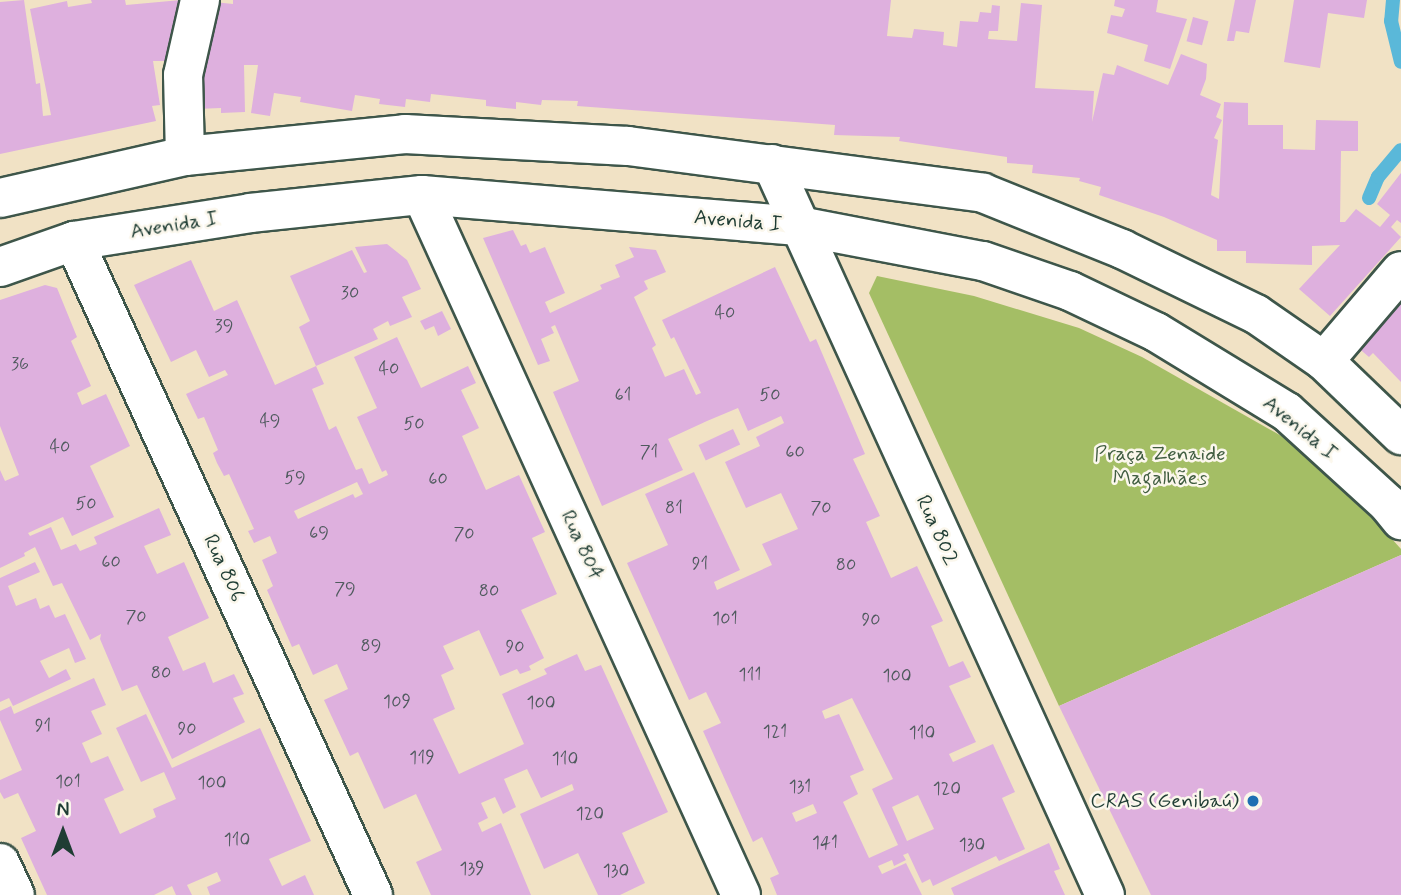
<!DOCTYPE html>
<meta charset="utf-8">
<style>
body{margin:0}
#map{position:relative;width:1401px;height:895px;overflow:hidden;background:#f1e2c5;font-family:Mynerve,sans-serif}
div>[style]{position:absolute}
.green>*{inset:0;background:#a4be65}
.stream>*{height:14px;margin:-7px;padding:0 7px;transform-origin:7px;border-radius:7px;background:#5ab8d9}
.building>*{inset:0;background:#deb0de;transform-origin:0 0}
.roads{filter:drop-shadow(2px 0 #3e564a) drop-shadow(-2px 0 #3e564a) drop-shadow(0 2px #3e564a) drop-shadow(0 -2px #3e564a)}
.minor>*{height:38px;margin:-19px;padding:0 19px;transform-origin:19px;border-radius:19px;background:#fff}
.dots>*{width:19px;height:19px;translate:-50% -50%;box-sizing:border-box;border:4px solid #fbf7ec;border-radius:50%}
span{translate:-50% -50%;white-space:nowrap;text-align:center;line-height:1.15;-webkit-text-stroke:5px #fbf7ec;paint-order:stroke}
.number-label{font-size:18px;color:#4f5a5e}
.number-label span{-webkit-text-stroke-width:0}
.street-label{font-size:21px;color:#1f3d34}
.park-label{font-size:21px;color:#405d40}
.poi-label{font-size:21px;color:#1f3d34}
.right{translate:-100% -50%;text-align:right}
.north{position:absolute;left:28px;top:797px;width:70px;height:70px;-webkit-text-stroke:5px #fbf7ec;paint-order:stroke;rotate:0deg;font-size:19px;font-weight:700;line-height:28px;text-align:center;color:#1f3d34}
.north::after{content:'';display:block;margin:auto;width:24px;height:32px;background:#1f3d34;clip-path:polygon(50% 0,100% 100%,50% 72%,0 100%)}
</style>
<div id="map">
<div class="green">
<i style="clip-path:polygon(877px 276px,974px 296px,1079px 328px,1142px 357px,1285px 438px,1381px 527px,1401px 549px,1401px 555px,1059px 706px,869px 293px)"></i>
</div>
<div class="stream">
<i style="left:1393px;top:0;width:21px;rotate:95deg"></i>
<i style="left:1391px;top:21px;width:42px;rotate:76.3deg"></i>
<i style="left:1369px;top:198px;width:23px;rotate:-67deg"></i>
<i style="left:1378px;top:177px;width:35px;rotate:-50deg"></i>
</div>
<div class="building">
<i style="clip-path:polygon(24px 0,36px 84px,40px 83px,43px 116px,51px 115px,30px 9px,67px 1px,68px 7px,92px 3px,91px 0,125px 0,126px 5px,181px 0,176px 61px,153px 61px,160px 105px,152px 106px,156px 121px,0 154px,0 2px)"></i>
<i style="clip-path:polygon(233px 0,891px 0,887px 36px,912px 38px,914px 29px,944px 32px,943px 45px,957px 47px,960px 21px,978px 22px,980px 12px,991px 13px,992px 5px,1000px 6px,998px 31px,989px 31px,988px 39px,1017px 41px,1021px 3px,1042px 5px,1035px 88px,1094px 91px,1092px 122px,1103px 73px,1114px 75px,1117px 65px,1168px 85px,1181px 54px,1207px 64px,1206px 79px,1200px 95px,1221px 104px,1216px 117px,1222px 120px,1214px 138px,1218px 140px,1211px 195px,1219px 199px,1224px 102px,1248px 103px,1248px 125px,1283px 125px,1283px 149px,1315px 150px,1316px 120px,1358px 121px,1358px 151px,1341px 151px,1340px 222px,1345px 222px,1356px 209px,1380px 227px,1390px 215px,1377px 204px,1401px 173px,1401px 223px,1397px 220px,1391px 227px,1401px 237px,1330px 316px,1299px 289px,1340px 245px,1312px 246px,1312px 265px,1246px 263px,1246px 251px,1217px 251px,1217px 240px,1164px 217px,1099px 195px,1101px 187px,1079px 181px,1080px 178px,1032px 173px,1033px 165px,1007px 163px,1007px 157px,899px 141px,900px 137px,834px 135px,835px 125px,577px 106px,578px 101px,542px 100px,541px 105px,516px 102px,516px 109px,486px 106px,486px 100px,431px 94px,430px 102px,406px 99px,405px 107px,379px 104px,380px 99px,355px 95px,352px 111px,300px 102px,301px 97px,274px 93px,270px 116px,251px 113px,258px 65px,244px 65px,245px 112px,221px 113px,221px 108px,196px 109px,214px 2px,233px 4px)"></i>
<i style="clip-path:polygon(1115px 0,1158px 0,1156px 12px,1187px 19px,1170px 69px,1144px 61px,1148px 45px,1107px 33px,1111px 15px,1122px 17px,1125px 9px,1114px 6px)"></i>
<i style="clip-path:polygon(1235px 0,1256px 0,1249px 33px,1236px 31px,1234px 41px,1227px 41px)"></i>
<i style="clip-path:polygon(1294px 0,1367px 0,1364px 18px,1328px 13px,1320px 68px,1284px 62px)"></i>
<i style="left:1193px;top:17px;width:16px;height:25px;rotate:15deg"></i>
<i style="clip-path:polygon(evenodd,513px 230px,521px 246px,526px 244px,530px 253px,545px 247px,565px 293px,545px 302px,550px 313px,602px 289px,600px 285px,620px 277px,615px 265px,634px 257px,629px 247px,656px 250px,666px 272px,644px 281px,648px 289px,634px 297px,656px 345px,652px 348px,665px 377px,684px 369px,696px 395px,701px 393px,674px 337px,671px 339px,662px 320px,775px 267px,810px 342px,816px 339px,865px 454px,853px 459px,880px 516px,866px 522px,891px 578px,917px 566px,943px 621px,931px 626px,949px 667px,963px 661px,971px 677px,949px 686px,976px 742px,949px 754px,953px 762px,993px 744px,1015px 792px,1002px 798px,1025px 849px,999px 861px,996px 856px,933px 886px,930px 879px,922px 883px,908px 853px,903px 855px,906px 860px,894px 866px,892px 860px,878px 866px,882px 874px,906px 863px,922px 895px,777px 895px,770px 878px,779px 874px,762px 837px,753px 842px,703px 731px,721px 723px,706px 692px,689px 700px,627px 563px,668px 545px,645px 494px,694px 472px,740px 570px,714px 582px,717px 590px,772px 565px,762px 544px,798px 529px,781px 493px,746px 508px,725px 462px,760px 446px,756px 437px,784px 423px,781px 416px,748px 431px,738px 408px,707px 421px,668px 439px,683px 470px,602px 506px,553px 392px,579px 381px,555px 325px,551px 327px,554px 333px,541px 339px,550px 361px,538px 365px,483px 238px,513px 230px,852px 698px,893px 779px,872px 789px,898px 845px,869px 858px,843px 802px,858px 794px,850px 776px,864px 770px,839px 714px,825px 719px,822px 711px,852px 698px,513px 230px,918px 795px,934px 829px,907px 841px,892px 807px,918px 795px,513px 230px,813px 804px,817px 813px,796px 822px,792px 813px,813px 804px)"></i>
<i style="clip-path:polygon(evenodd,387px 244px,407px 260px,421px 289px,402px 297px,412px 317px,390px 326px,388px 321px,373px 329px,378px 339px,316px 366px,324px 384px,312px 389px,329px 430px,336px 426px,356px 470px,362px 468px,369px 484px,388px 475px,386px 470px,382px 472px,357px 417px,377px 408px,354px 357px,397px 337px,421px 388px,468px 366px,476px 383px,461px 390px,479px 428px,462px 436px,486px 490px,519px 475px,545px 532px,532px 538px,557px 594px,521px 610px,544px 658px,529px 666px,531px 670px,520px 674px,517px 669px,500px 676px,479px 630px,443px 646px,454px 669px,441px 675px,455px 709px,433px 719px,459px 774px,524px 744px,502px 694px,547px 674px,544px 669px,577px 654px,585px 671px,601px 665px,668px 812px,622px 833px,645px 883px,620px 895px,598px 895px,578px 853px,544px 869px,520px 814px,574px 790px,572px 784px,541px 798px,527px 769px,504px 779px,516px 807px,503px 814px,495px 797px,481px 803px,488px 818px,478px 823px,482px 832px,501px 823px,531px 895px,431px 895px,416px 862px,442px 850px,416px 794px,384px 809px,358px 752px,350px 756px,324px 700px,348px 689px,337px 664px,313px 675px,299px 644px,292px 647px,267px 590px,273px 586px,262px 560px,277px 553px,270px 536px,254px 543px,248px 531px,254px 529px,229px 474px,224px 476px,217px 463px,213px 453px,218px 450px,204px 417px,198px 419px,186px 394px,228px 375px,225px 370px,209px 377px,196px 350px,171px 362px,134px 285px,191px 260px,214px 311px,237px 300px,275px 385px,316px 366px,299px 327px,310px 321px,290px 276px,352px 250px,364px 273px,367px 272px,355px 247px,387px 244px,357px 482px,363px 494px,355px 498px,353px 494px,298px 519px,294px 511px,357px 482px)"></i>
<i style="clip-path:polygon(1401px 275px,1401px 382px,1373px 353px,1369px 357px,1349px 340px)"></i>
<i style="clip-path:polygon(45px 285px,57px 288px,77px 337px,71px 341px,91px 386px,77px 393px,82px 405px,106px 394px,130px 446px,90px 466px,114px 517px,72px 536px,63px 517px,28px 533px,30px 536px,51px 527px,61px 550px,76px 544px,80px 551px,97px 544px,94px 537px,159px 508px,171px 535px,144px 546px,157px 574px,184px 562px,209px 618px,168px 637px,183px 671px,205px 662px,213px 683px,234px 674px,244px 694px,233px 698px,245px 722px,172px 759px,137px 685px,122px 691px,100px 639px,101px 634px,90px 640px,62px 583px,53px 586px,35px 547px,24px 553px,25px 556px,0 568px,0 470px,5px 481px,19px 475px,0 426px,0 300px)"></i>
<i style="clip-path:polygon(442px 311px,451px 329px,438px 336px,434px 326px,425px 330px,420px 321px)"></i>
<i style="left:733px;top:429px;width:17px;height:38px;rotate:65deg"></i>
<i style="clip-path:polygon(1401px 555px,1401px 895px,1151px 895px,1059px 706px)"></i>
<i style="clip-path:polygon(35px 562px,40px 572px,8px 586px,16px 606px,36px 598px,40px 609px,49px 605px,55px 618px,65px 614px,86px 659px,75px 663px,69px 648px,40px 661px,49px 678px,66px 669px,71px 679px,13px 706px,9px 698px,0 702px,0 578px)"></i>
<i style="clip-path:polygon(94px 678px,106px 705px,91px 711px,102px 734px,82px 743px,91px 763px,108px 756px,124px 790px,104px 799px,120px 834px,156px 817px,153px 809px,176px 799px,164px 772px,141px 782px,116px 728px,146px 714px,172px 768px,260px 728px,311px 841px,269px 859px,282px 886px,305px 875px,314px 895px,210px 895px,207px 887px,221px 881px,217px 872px,187px 885px,192px 895px,176px 895px,172px 886px,154px 895px,47px 895px,21px 838px,36px 831px,18px 793px,4px 799px,0 792px,0 780px,22px 770px,0 720px,0 711px,11px 706px,14px 714px)"></i>
<i style="clip-path:polygon(1049px 843px,1060px 869px,1054px 871px,1065px 895px,954px 895px,951px 888px)"></i>
</div>
<div class="roads">
<div class="minor">
<i style="left:185px;top:156px;width:81px;rotate:-91.4deg"></i>
<i style="left:183px;top:75px;width:77px;rotate:-77.2deg"></i>
<i style="left:772px;top:164px;width:803px;rotate:65.51deg"></i>
<i style="left:422px;top:195px;width:769px;rotate:65.5deg"></i>
<i style="left:0;top:198px;width:190px;rotate:-12.8deg"></i>
<i style="left:185px;top:156px;width:221px;rotate:-5.7deg"></i>
<i style="left:405px;top:134px;width:223px;rotate:3.1deg"></i>
<i style="left:628px;top:146px;width:358px;rotate:7.5deg"></i>
<i style="left:983px;top:193px;width:150px;rotate:21.9deg"></i>
<i style="left:1122px;top:249px;width:149px;rotate:25.9deg"></i>
<i style="left:1256px;top:314px;width:83px;rotate:34.7deg"></i>
<i style="left:1324px;top:361px;width:107px;rotate:43.9deg"></i>
<i style="left:74px;top:241px;width:719px;rotate:65.43deg"></i>
<i style="left:0;top:267px;width:78px;rotate:-19.4deg"></i>
<i style="left:74px;top:241px;width:178px;rotate:-9deg"></i>
<i style="left:250px;top:213px;width:173px;rotate:-6deg"></i>
<i style="left:422px;top:195px;width:378px;rotate:4.7deg"></i>
<i style="left:799px;top:226px;width:187px;rotate:10.8deg"></i>
<i style="left:983px;top:261px;width:92px;rotate:19deg"></i>
<i style="left:1070px;top:291px;width:95px;rotate:25.5deg"></i>
<i style="left:1156px;top:332px;width:153px;rotate:31.4deg"></i>
<i style="left:1287px;top:412px;width:137px;rotate:42.3deg"></i>
<i style="left:1388px;top:504px;width:21px;rotate:51deg"></i>
<i style="left:1324px;top:361px;width:118px;rotate:-49.5deg"></i>
<i style="left:0;top:863px;width:35px;rotate:65deg"></i>
</div>
</div>
<div class="dots">
<i style="left:1253px;top:801px;background:#1f6fb2"></i>
</div>
<div class="number-label">
<span style="left:350px;top:293px">30</span>
<span style="left:725px;top:313px">40</span>
<span style="left:224px;top:326px">39</span>
<span style="left:20px;top:364px">36</span>
<span style="left:389px;top:369px">40</span>
<span style="left:623px;top:395px">61</span>
<span style="left:770px;top:395px">50</span>
<span style="left:270px;top:421px">49</span>
<span style="left:414px;top:424px">50</span>
<span style="left:60px;top:447px">40</span>
<span style="left:649px;top:452px">71</span>
<span style="left:795px;top:452px">60</span>
<span style="left:295px;top:478px">59</span>
<span style="left:438px;top:479px">60</span>
<span style="left:86px;top:504px">50</span>
<span style="left:674px;top:508px">81</span>
<span style="left:821px;top:508px">70</span>
<span style="left:319px;top:533px">69</span>
<span style="left:464px;top:534px">70</span>
<span style="left:111px;top:562px">60</span>
<span style="left:700px;top:564px">91</span>
<span style="left:846px;top:565px">80</span>
<span style="left:345px;top:589px">79</span>
<span style="left:489px;top:591px">80</span>
<span style="left:136px;top:617px">70</span>
<span style="left:725px;top:619px">101</span>
<span style="left:871px;top:620px">90</span>
<span style="left:371px;top:646px">89</span>
<span style="left:515px;top:647px">90</span>
<span style="left:161px;top:673px">80</span>
<span style="left:750px;top:675px">111</span>
<span style="left:897px;top:676px">100</span>
<span style="left:397px;top:702px">109</span>
<span style="left:541px;top:703px">100</span>
<span style="left:43px;top:726px">91</span>
<span style="left:187px;top:729px">90</span>
<span style="left:775px;top:732px">121</span>
<span style="left:922px;top:733px">110</span>
<span style="left:422px;top:758px">119</span>
<span style="left:565px;top:759px">110</span>
<span style="left:68px;top:782px">101</span>
<span style="left:212px;top:783px">100</span>
<span style="left:800px;top:787px">131</span>
<span style="left:947px;top:789px">120</span>
<span style="left:590px;top:814px">120</span>
<span style="left:237px;top:840px">110</span>
<span style="left:825px;top:843px">141</span>
<span style="left:972px;top:845px">130</span>
<span style="left:472px;top:869px">139</span>
<span style="left:616px;top:871px">130</span>
</div>
<div class="street-label">
<span style="left:738px;top:221px;rotate:5deg">Avenida I</span>
<span style="left:174px;top:225px;rotate:-9deg">Avenida I</span>
<span style="left:1300px;top:428px;rotate:39deg">Avenida I</span>
<span style="left:937px;top:530px;rotate:65deg">Rua 802</span>
<span style="left:582px;top:545px;rotate:65deg">Rua 804</span>
<span style="left:224px;top:568px;rotate:65deg">Rua 806</span>
</div>
<div class="park-label">
<span style="left:1160px;top:466px">Praça Zenaide<br>Magalhães</span>
</div>
<div class="poi-label">
<span class="right" style="left:1239px;top:801px">CRAS (Genibaú)</span>
</div>
<div class="north">N</div>
</div>
